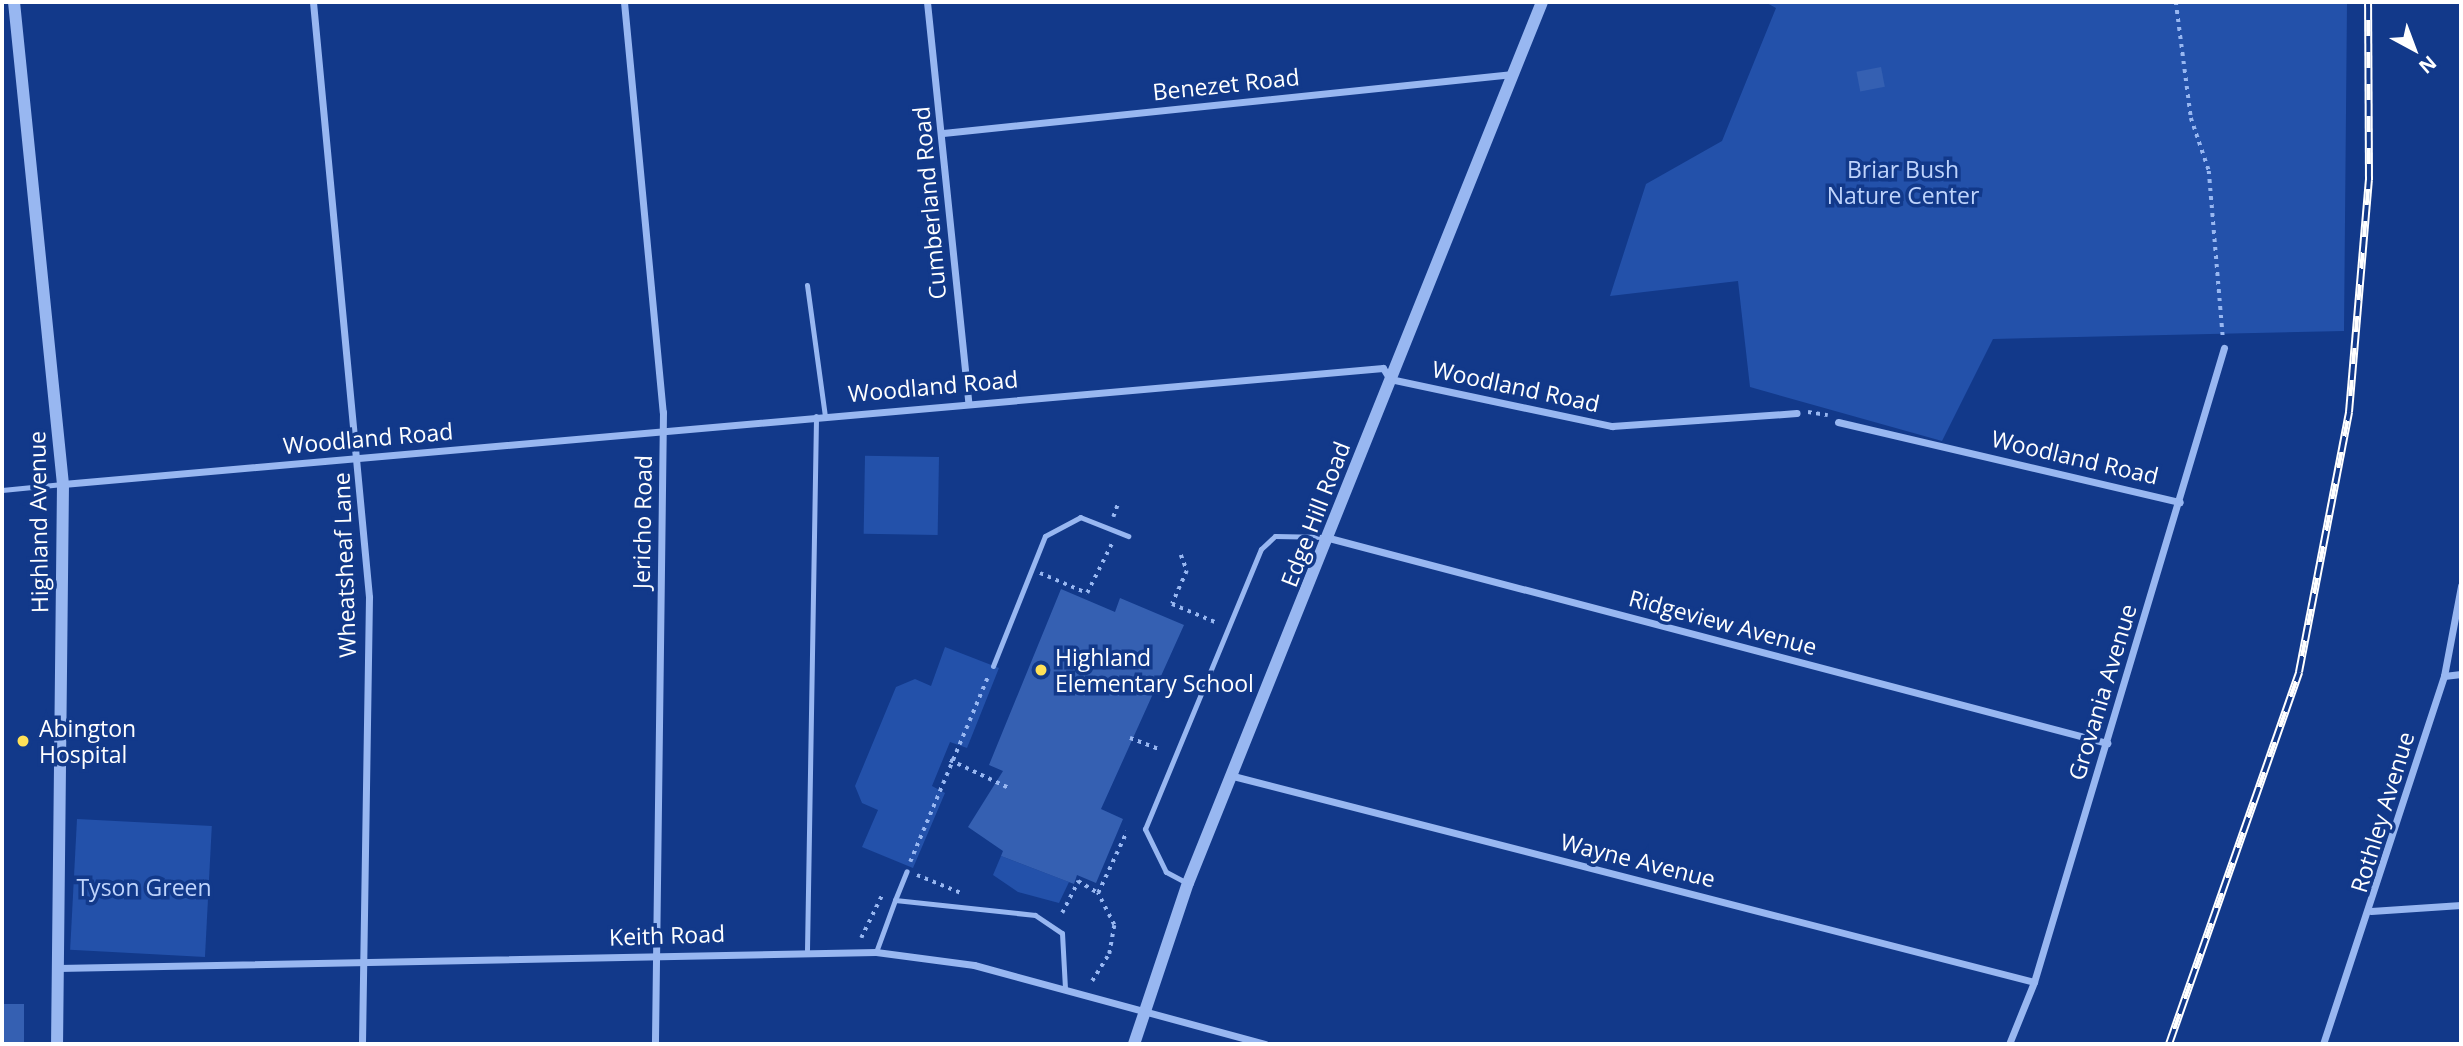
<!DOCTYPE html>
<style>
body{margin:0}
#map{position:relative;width:2463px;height:1046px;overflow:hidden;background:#12398a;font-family:"Open Sans",sans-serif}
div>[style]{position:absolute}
.green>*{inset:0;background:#2351aa;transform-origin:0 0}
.building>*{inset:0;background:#3560b2;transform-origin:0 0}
.path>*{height:3.5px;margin-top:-1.75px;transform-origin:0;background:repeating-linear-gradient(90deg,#98b7f1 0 3.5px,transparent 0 8.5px)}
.service>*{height:5px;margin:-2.5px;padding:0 2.5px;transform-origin:2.5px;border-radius:2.5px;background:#98b7f1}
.minor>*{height:7px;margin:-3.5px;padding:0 3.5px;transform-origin:3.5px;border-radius:3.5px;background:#98b7f1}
.tertiary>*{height:12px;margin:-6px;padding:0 6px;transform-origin:6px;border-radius:6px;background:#98b7f1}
.rail>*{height:8px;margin-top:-4px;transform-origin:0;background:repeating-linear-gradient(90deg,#12398a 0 16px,#fff 0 32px);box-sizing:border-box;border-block:2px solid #fff}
.dots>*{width:19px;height:19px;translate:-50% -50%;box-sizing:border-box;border:4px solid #12398a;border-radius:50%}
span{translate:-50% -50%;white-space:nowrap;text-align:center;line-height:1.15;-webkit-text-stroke:7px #12398a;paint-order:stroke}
.street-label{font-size:23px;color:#fff}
.park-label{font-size:23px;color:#bfd4fc}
.poi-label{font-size:23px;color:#fff}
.left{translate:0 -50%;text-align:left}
.frame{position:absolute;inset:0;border:4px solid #fff;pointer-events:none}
.north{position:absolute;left:2379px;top:14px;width:70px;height:70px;-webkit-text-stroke:5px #12398a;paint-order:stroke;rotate:139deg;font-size:19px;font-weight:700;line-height:28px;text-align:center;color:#fff}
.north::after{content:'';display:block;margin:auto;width:24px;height:32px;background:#fff;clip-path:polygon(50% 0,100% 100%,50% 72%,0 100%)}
</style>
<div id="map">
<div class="green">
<i style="clip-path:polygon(1765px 2px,2347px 2px,2344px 331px,1993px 339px,1942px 441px,1750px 387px,1738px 281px,1610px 296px,1646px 184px,1722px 141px,1776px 8px)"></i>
<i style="left:939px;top:457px;width:78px;height:74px;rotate:91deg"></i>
<i style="clip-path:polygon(945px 647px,999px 668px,967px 748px,950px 742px,932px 786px,945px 793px,913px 868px,862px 847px,878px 810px,862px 803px,855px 786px,896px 687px,915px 679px,931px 686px)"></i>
<i style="left:77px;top:819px;width:135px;height:131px;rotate:3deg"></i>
<i style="clip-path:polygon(1001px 856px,1069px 882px,1059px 903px,1018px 892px,993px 875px)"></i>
</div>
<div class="building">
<i style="left:1881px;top:67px;width:20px;height:25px;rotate:79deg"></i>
<i style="clip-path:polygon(1061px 589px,1115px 612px,1120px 598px,1184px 625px,1101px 809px,1123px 819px,1096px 883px,1077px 875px,1074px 884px,1001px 856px,1003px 851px,968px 827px,1003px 771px,989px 765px)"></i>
<i style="left:2px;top:1004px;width:22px;height:40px"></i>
</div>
<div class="path">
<i style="left:2176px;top:2px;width:117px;rotate:82.6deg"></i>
<i style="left:2191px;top:118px;width:56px;rotate:71.2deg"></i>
<i style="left:2209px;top:171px;width:168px;rotate:85.2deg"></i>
<i style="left:1808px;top:412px;width:20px;rotate:9deg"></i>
<i style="left:1113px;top:517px;width:15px;rotate:-70deg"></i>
<i style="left:1181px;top:555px;width:17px;rotate:69deg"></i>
<i style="left:1187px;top:571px;width:36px;rotate:114deg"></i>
<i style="left:1172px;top:604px;width:47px;rotate:22.7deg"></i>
<i style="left:1040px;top:573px;width:51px;rotate:23.1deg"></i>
<i style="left:1087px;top:593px;width:56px;rotate:-63.4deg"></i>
<i style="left:1130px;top:738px;width:33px;rotate:21deg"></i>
<i style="left:950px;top:760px;width:65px;rotate:25.4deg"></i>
<i style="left:910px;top:862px;width:202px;rotate:-67.2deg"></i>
<i style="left:917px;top:875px;width:48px;rotate:22.2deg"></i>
<i style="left:1062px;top:913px;width:36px;rotate:-63deg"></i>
<i style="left:1078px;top:881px;width:23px;rotate:31deg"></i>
<i style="left:861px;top:938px;width:50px;rotate:-63.9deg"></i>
<i style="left:1092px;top:981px;width:32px;rotate:-58deg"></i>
<i style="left:1109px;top:954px;width:29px;rotate:-80deg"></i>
<i style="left:1114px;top:925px;width:36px;rotate:-117deg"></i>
<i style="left:1098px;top:893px;width:68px;rotate:-64.9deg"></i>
</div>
<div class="service">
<i style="left:807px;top:285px;width:132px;rotate:82.2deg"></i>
<i style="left:2px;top:490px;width:61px;rotate:-5.6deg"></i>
<i style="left:993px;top:666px;width:140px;rotate:-68.2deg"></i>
<i style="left:1045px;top:536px;width:40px;rotate:-28deg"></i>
<i style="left:1080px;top:517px;width:52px;rotate:21.6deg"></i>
<i style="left:1187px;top:883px;width:24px;rotate:-152deg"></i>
<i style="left:1166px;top:872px;width:48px;rotate:-116deg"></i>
<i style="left:1145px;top:829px;width:303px;rotate:-67.5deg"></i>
<i style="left:1261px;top:549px;width:19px;rotate:-43deg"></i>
<i style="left:1275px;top:536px;width:51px;rotate:1.1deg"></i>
<i style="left:895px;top:900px;width:31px;rotate:-68deg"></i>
<i style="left:807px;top:950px;width:534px;rotate:-89.03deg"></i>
<i style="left:876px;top:952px;width:55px;rotate:-69.9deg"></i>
<i style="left:895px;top:900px;width:141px;rotate:6.1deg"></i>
<i style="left:1035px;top:915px;width:32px;rotate:34deg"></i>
<i style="left:1062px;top:933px;width:56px;rotate:86.9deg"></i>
</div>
<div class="minor">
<i style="left:313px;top:2px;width:598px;rotate:84.62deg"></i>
<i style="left:369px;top:597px;width:447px;rotate:90.9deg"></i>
<i style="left:624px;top:2px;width:412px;rotate:84.6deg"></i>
<i style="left:663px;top:412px;width:632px;rotate:90.73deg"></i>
<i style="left:927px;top:2px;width:402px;rotate:84.1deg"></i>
<i style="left:943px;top:133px;width:573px;rotate:-5.91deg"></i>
<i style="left:1838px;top:422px;width:351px;rotate:13.2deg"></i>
<i style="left:63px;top:484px;width:1325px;rotate:-5.02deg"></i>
<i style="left:1383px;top:368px;width:13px;rotate:58deg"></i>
<i style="left:1390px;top:379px;width:227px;rotate:12deg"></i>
<i style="left:1612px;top:426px;width:185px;rotate:-4deg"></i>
<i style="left:1329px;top:538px;width:805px;rotate:14.76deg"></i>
<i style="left:2444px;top:676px;width:17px;rotate:-7deg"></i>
<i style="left:1233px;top:776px;width:827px;rotate:14.42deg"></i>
<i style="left:2371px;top:911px;width:90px;rotate:-3.8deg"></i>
<i style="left:58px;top:968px;width:818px;rotate:-1.12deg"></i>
<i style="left:876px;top:952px;width:99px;rotate:7.6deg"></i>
<i style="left:974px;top:965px;width:302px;rotate:15.2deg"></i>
<i style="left:2009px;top:1044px;width:67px;rotate:-68deg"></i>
<i style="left:2034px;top:982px;width:662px;rotate:-73.32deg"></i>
<i style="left:2323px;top:1044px;width:387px;rotate:-71.8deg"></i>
<i style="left:2444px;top:676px;width:92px;rotate:-79.3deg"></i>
</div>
<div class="tertiary">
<i style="left:14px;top:2px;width:484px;rotate:84.2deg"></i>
<i style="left:63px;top:484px;width:560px;rotate:90.61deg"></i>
<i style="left:1134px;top:1044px;width:170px;rotate:-71.5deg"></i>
<i style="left:1188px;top:883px;width:949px;rotate:-68.11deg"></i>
</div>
<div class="rail">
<i style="left:2169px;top:1044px;width:394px;rotate:-70.7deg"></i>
<i style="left:2299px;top:672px;width:265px;rotate:-79.1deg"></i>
<i style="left:2349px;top:412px;width:233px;rotate:-85.1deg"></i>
<i style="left:2369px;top:180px;width:178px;rotate:-90.3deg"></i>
</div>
<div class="dots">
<i style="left:1041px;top:670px;background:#ffe158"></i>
<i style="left:23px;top:741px;background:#ffe158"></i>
</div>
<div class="street-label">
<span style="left:1226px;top:84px;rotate:-6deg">Benezet Road</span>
<span style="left:929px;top:203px;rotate:-95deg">Cumberland Road</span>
<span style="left:933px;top:386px;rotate:-5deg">Woodland Road</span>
<span style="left:1516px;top:386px;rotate:12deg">Woodland Road</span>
<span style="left:368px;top:438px;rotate:-5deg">Woodland Road</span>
<span style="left:2075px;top:457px;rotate:13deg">Woodland Road</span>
<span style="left:1315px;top:514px;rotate:-69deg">Edge Hill Road</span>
<span style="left:38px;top:522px;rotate:-91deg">Highland Avenue</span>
<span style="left:642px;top:522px;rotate:-89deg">Jericho Road</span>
<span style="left:344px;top:565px;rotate:-92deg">Wheatsheaf Lane</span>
<span style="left:1723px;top:622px;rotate:15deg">Ridgeview Avenue</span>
<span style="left:2102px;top:692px;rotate:-73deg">Grovania Avenue</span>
<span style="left:2382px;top:812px;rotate:-73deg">Rothley Avenue</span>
<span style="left:1638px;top:860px;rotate:14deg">Wayne Avenue</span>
<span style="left:667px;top:935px;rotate:-2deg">Keith Road</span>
</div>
<div class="park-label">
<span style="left:1903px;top:182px">Briar Bush<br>Nature Center</span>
<span style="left:144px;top:887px">Tyson Green</span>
</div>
<div class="poi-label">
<span class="left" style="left:1055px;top:670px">Highland<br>Elementary School</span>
<span class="left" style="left:39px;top:741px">Abington<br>Hospital</span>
</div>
<div class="frame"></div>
<div class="north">N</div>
</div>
